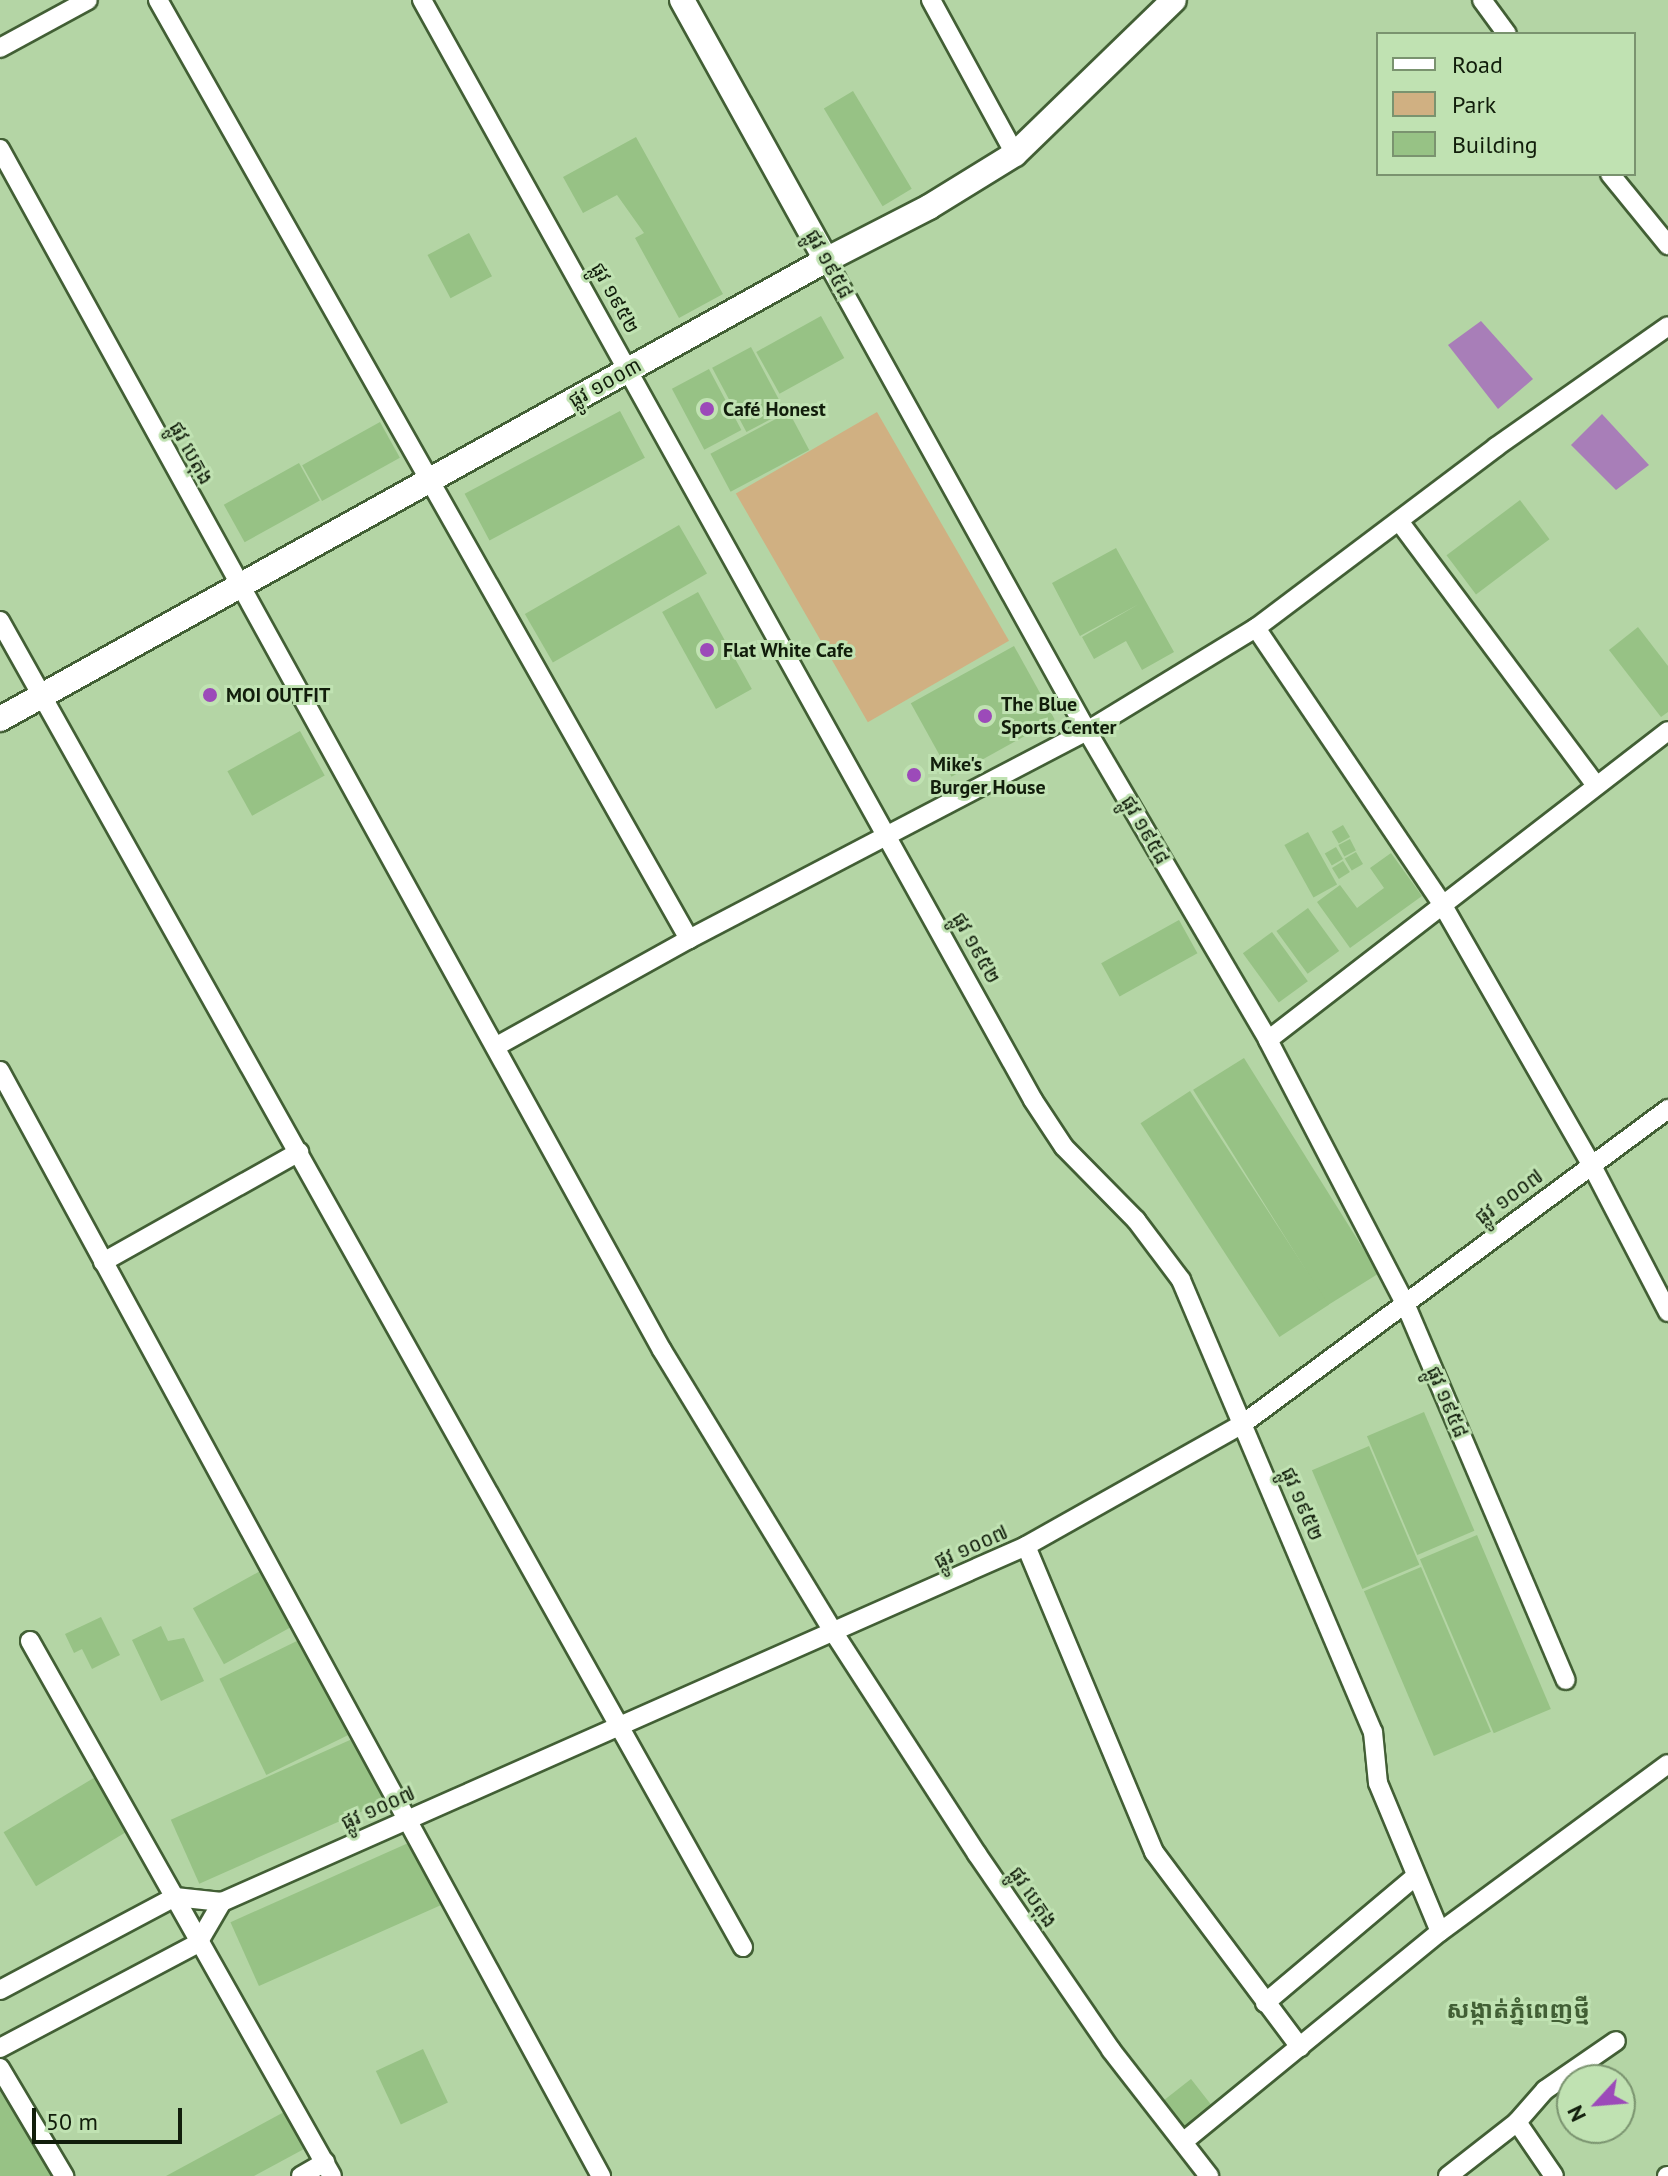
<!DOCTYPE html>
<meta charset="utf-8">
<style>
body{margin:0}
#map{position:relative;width:1668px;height:2176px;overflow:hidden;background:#b4d5a5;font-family:"PT Sans","Noto Sans Khmer",sans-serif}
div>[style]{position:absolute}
.green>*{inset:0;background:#d0b082;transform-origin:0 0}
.water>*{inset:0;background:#a87eb8}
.building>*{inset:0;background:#97c285;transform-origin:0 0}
.roads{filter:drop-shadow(2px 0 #425f35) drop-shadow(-2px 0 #425f35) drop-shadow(0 2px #425f35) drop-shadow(0 -2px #425f35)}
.street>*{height:18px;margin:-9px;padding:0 9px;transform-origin:9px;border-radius:9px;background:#fff}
.secondary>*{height:24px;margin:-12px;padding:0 12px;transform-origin:12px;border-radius:12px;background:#fff}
.dots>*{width:22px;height:22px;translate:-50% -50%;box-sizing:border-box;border:4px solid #c0e2b2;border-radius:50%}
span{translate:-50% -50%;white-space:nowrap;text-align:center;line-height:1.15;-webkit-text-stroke:6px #c0e2b2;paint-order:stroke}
.street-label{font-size:20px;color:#111d0b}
.poi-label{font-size:20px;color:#111d0b;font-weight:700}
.left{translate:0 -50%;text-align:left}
.quarter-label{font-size:24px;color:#425f35;font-weight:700}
.legend{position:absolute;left:1376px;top:32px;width:260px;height:144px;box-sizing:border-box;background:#c0e2b2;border:2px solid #7a936f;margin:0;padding:10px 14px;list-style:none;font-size:24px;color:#111d0b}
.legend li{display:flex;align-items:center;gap:16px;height:40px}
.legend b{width:40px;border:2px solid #7a936f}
.north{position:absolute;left:1556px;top:2064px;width:80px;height:80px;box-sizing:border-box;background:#c0e2b2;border:2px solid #7a936f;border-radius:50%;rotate:244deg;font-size:22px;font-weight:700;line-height:32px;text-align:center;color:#111d0b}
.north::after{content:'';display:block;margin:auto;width:28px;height:36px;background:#9c4ab9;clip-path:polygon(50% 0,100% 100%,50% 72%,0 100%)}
.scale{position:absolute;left:32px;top:2108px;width:150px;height:36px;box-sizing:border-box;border:4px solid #111d0b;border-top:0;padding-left:10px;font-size:24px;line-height:28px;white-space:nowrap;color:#111d0b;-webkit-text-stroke:6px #c0e2b2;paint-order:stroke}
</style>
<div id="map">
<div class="green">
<i style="left:877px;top:412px;width:264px;height:163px;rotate:60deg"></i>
</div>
<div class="water">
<i style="clip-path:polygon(1481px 321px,1533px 379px,1498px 409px,1448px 345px)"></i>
<i style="clip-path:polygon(1602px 414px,1649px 465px,1616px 490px,1571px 445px)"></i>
</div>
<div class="building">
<i style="left:853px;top:91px;width:114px;height:34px;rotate:59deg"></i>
<i style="clip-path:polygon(636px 137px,723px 294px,679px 318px,635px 238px,644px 233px,617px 195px,583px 213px,563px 177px)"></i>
<i style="left:469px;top:233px;width:49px;height:47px;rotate:62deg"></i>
<i style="left:821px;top:316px;width:48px;height:74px;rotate:61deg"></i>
<i style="left:751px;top:347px;width:73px;height:44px;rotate:62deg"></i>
<i style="left:709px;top:369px;width:69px;height:42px;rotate:62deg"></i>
<i style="left:620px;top:411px;width:53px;height:176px;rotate:62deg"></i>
<i style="left:789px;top:412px;width:43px;height:89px;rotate:62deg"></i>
<i style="left:380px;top:422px;width:41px;height:89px;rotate:61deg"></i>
<i style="left:299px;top:463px;width:43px;height:86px;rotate:61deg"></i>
<i style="left:1520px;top:500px;width:49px;height:92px;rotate:53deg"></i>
<i style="left:679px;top:525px;width:56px;height:178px;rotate:60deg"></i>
<i style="clip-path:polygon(1116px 548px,1174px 652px,1142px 670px,1126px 641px,1094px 659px,1082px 637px,1139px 604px,1080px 636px,1052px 583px)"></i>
<i style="left:698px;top:592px;width:111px;height:41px;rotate:61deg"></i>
<i style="clip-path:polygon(1638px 627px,1668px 666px,1668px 712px,1661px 717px,1609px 650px)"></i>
<i style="left:1014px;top:646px;width:84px;height:118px;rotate:61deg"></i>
<i style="left:300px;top:731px;width:51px;height:83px;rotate:61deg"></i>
<i style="left:1343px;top:825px;width:14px;height:13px;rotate:60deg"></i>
<i style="left:1308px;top:832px;width:60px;height:27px;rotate:61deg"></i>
<i style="left:1350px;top:839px;width:13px;height:13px;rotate:63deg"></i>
<i style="left:1336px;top:847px;width:14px;height:13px;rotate:60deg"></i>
<i style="left:1356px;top:852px;width:14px;height:13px;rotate:60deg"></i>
<i style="clip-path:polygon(1391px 853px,1422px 896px,1350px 948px,1317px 902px,1340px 885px,1357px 908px,1384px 888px,1370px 868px)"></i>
<i style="left:1343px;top:861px;width:13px;height:13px;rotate:58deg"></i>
<i style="left:1308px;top:908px;width:53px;height:39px;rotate:54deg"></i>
<i style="left:1179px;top:920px;width:38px;height:89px;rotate:61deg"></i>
<i style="left:1272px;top:932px;width:61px;height:36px;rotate:54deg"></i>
<i style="left:1244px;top:1058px;width:254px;height:60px;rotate:58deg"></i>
<i style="left:1190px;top:1091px;width:255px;height:59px;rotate:57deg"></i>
<i style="left:1424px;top:1412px;width:129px;height:62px;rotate:67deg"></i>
<i style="left:1369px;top:1446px;width:129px;height:62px;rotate:67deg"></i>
<i style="left:1477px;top:1535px;width:189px;height:62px;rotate:67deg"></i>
<i style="left:1421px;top:1567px;width:179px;height:62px;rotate:67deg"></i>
<i style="left:262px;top:1570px;width:64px;height:79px;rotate:61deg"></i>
<i style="clip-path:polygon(101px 1617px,120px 1655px,92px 1669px,82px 1649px,74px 1653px,65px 1634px)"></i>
<i style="clip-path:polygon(161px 1626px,168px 1641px,184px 1638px,204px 1681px,161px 1701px,132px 1640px)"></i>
<i style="left:303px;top:1638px;width:107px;height:93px;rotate:64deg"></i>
<i style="left:359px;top:1736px;width:70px;height:206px;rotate:66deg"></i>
<i style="left:97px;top:1776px;width:63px;height:109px;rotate:59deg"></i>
<i style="left:415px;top:1840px;width:70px;height:202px;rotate:66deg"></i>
<i style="left:423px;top:2049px;width:59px;height:52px;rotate:65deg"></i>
<i style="clip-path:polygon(0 2072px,56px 2176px,0 2176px)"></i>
<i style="left:1191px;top:2079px;width:34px;height:40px;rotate:52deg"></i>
<i style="clip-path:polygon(284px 2112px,304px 2149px,254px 2176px,166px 2176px)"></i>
</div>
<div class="roads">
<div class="street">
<i style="left:158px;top:0;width:1079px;rotate:60.51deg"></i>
<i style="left:422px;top:0;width:1258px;rotate:60.95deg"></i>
<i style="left:1033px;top:1100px;width:56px;rotate:56.6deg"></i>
<i style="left:1064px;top:1147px;width:103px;rotate:45.4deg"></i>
<i style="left:1136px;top:1220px;width:75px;rotate:53.1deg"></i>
<i style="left:1181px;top:1280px;width:491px;rotate:67deg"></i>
<i style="left:1373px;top:1732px;width:51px;rotate:84.4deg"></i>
<i style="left:1378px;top:1783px;width:161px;rotate:67.4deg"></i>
<i style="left:931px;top:0;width:175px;rotate:61.4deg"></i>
<i style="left:1482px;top:0;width:42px;rotate:53.7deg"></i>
<i style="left:0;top:48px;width:100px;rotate:-28.6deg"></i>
<i style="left:0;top:149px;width:1371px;rotate:61.14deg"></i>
<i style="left:662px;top:1350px;width:331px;rotate:58.7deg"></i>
<i style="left:834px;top:1633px;width:263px;rotate:57.1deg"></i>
<i style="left:977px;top:1854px;width:237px;rotate:55.6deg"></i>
<i style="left:1111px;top:2050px;width:160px;rotate:52.1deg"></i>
<i style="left:1610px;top:174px;width:92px;rotate:50.8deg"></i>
<i style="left:826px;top:260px;width:538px;rotate:61.01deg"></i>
<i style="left:1087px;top:731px;width:358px;rotate:59.6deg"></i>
<i style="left:1268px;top:1040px;width:294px;rotate:62.5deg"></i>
<i style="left:1404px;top:1301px;width:412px;rotate:66.9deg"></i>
<i style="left:1399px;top:521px;width:329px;rotate:53.3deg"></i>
<i style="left:0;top:621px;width:1520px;rotate:60.74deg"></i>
<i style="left:1256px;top:628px;width:333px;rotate:56deg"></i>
<i style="left:1442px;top:904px;width:300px;rotate:60.2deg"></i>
<i style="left:1591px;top:1164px;width:167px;rotate:62.5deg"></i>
<i style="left:1268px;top:1040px;width:505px;rotate:-37.69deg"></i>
<i style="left:497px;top:1046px;width:220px;rotate:-29.1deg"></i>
<i style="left:689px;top:939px;width:449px;rotate:-27.6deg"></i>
<i style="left:1087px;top:731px;width:198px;rotate:-31.4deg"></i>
<i style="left:1256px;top:628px;width:301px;rotate:-37deg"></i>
<i style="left:1496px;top:447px;width:210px;rotate:-35.1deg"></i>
<i style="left:0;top:1071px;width:1258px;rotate:61.46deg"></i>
<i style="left:103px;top:1262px;width:225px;rotate:-29.3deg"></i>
<i style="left:1026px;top:1546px;width:332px;rotate:67.3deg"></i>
<i style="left:1154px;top:1852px;width:244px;rotate:53.2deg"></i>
<i style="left:30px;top:1641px;width:614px;rotate:60.56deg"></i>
<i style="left:0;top:1990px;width:198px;rotate:-28deg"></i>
<i style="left:175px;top:1897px;width:47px;rotate:6.1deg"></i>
<i style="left:222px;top:1902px;width:879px;rotate:-23.88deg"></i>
<i style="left:1026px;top:1546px;width:250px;rotate:-29.4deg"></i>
<i style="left:1244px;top:1423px;width:528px;rotate:-36.52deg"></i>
<i style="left:1265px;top:2003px;width:197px;rotate:-40.1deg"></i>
<i style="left:0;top:2048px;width:224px;rotate:-27.9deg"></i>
<i style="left:198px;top:1943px;width:48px;rotate:-59.7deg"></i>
<i style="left:0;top:2068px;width:126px;rotate:59.3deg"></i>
<i style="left:1517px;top:2122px;width:65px;rotate:55.6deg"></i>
<i style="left:1183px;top:2142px;width:332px;rotate:-39.3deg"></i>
<i style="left:1440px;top:1932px;width:283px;rotate:-36.4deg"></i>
<i style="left:301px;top:2176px;width:28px;rotate:-30deg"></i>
<i style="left:1448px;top:2176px;width:88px;rotate:-38deg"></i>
<i style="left:1517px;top:2122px;width:43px;rotate:-48.8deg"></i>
<i style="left:1545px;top:2090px;width:86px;rotate:-34.6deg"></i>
<i style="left:1667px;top:2176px;width:1px"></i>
</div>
<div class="secondary">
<i style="left:682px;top:0;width:297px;rotate:61deg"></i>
<i style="left:0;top:719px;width:945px;rotate:-29.06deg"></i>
<i style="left:826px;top:260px;width:116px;rotate:-27.2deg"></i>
<i style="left:929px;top:207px;width:101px;rotate:-31.6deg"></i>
<i style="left:1015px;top:154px;width:221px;rotate:-44.1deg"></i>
</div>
</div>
<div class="dots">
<i style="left:707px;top:409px;background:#9c4ab9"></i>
<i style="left:707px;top:650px;background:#9c4ab9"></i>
<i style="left:210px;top:695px;background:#9c4ab9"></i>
<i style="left:985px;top:716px;background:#9c4ab9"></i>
<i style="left:914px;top:775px;background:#9c4ab9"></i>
</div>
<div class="street-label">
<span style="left:829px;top:264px;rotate:61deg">ផ្លូវ ១៩៥៨</span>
<span style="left:615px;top:298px;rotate:61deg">ផ្លូវ ១៩៥២</span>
<span style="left:605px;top:383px;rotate:-29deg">ផ្លូវ ១០០៣</span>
<span style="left:191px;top:453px;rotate:61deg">ផ្លូវ បេតុង</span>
<span style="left:1145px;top:830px;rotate:60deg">ផ្លូវ ១៩៥៨</span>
<span style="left:976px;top:948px;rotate:61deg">ផ្លូវ ១៩៥២</span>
<span style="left:1509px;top:1197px;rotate:-36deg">ផ្លូវ ១០០៧</span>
<span style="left:1447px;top:1402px;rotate:67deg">ផ្លូវ ១៩៥៨</span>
<span style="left:1302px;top:1504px;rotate:67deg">ផ្លូវ ១៩៥២</span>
<span style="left:971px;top:1547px;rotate:-24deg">ផ្លូវ ១០០៧</span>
<span style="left:378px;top:1808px;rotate:-24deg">ផ្លូវ ១០០៧</span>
<span style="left:1033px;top:1897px;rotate:56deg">ផ្លូវ បេតុង</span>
</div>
<div class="poi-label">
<span class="left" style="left:723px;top:409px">Café Honest</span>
<span class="left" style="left:723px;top:650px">Flat White Cafe</span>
<span class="left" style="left:226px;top:695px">MOI OUTFIT</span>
<span class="left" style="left:1001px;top:716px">The Blue<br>Sports Center</span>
<span class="left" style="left:930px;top:776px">Mike's<br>Burger House</span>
</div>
<div class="quarter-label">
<span style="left:1518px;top:2010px">សង្កាត់ភ្នំពេញថ្មី</span>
</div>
<ul class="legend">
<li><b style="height:10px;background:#fff"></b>Road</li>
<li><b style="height:22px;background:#d0b082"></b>Park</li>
<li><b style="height:22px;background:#97c285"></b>Building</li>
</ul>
<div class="north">N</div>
<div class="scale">50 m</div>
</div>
